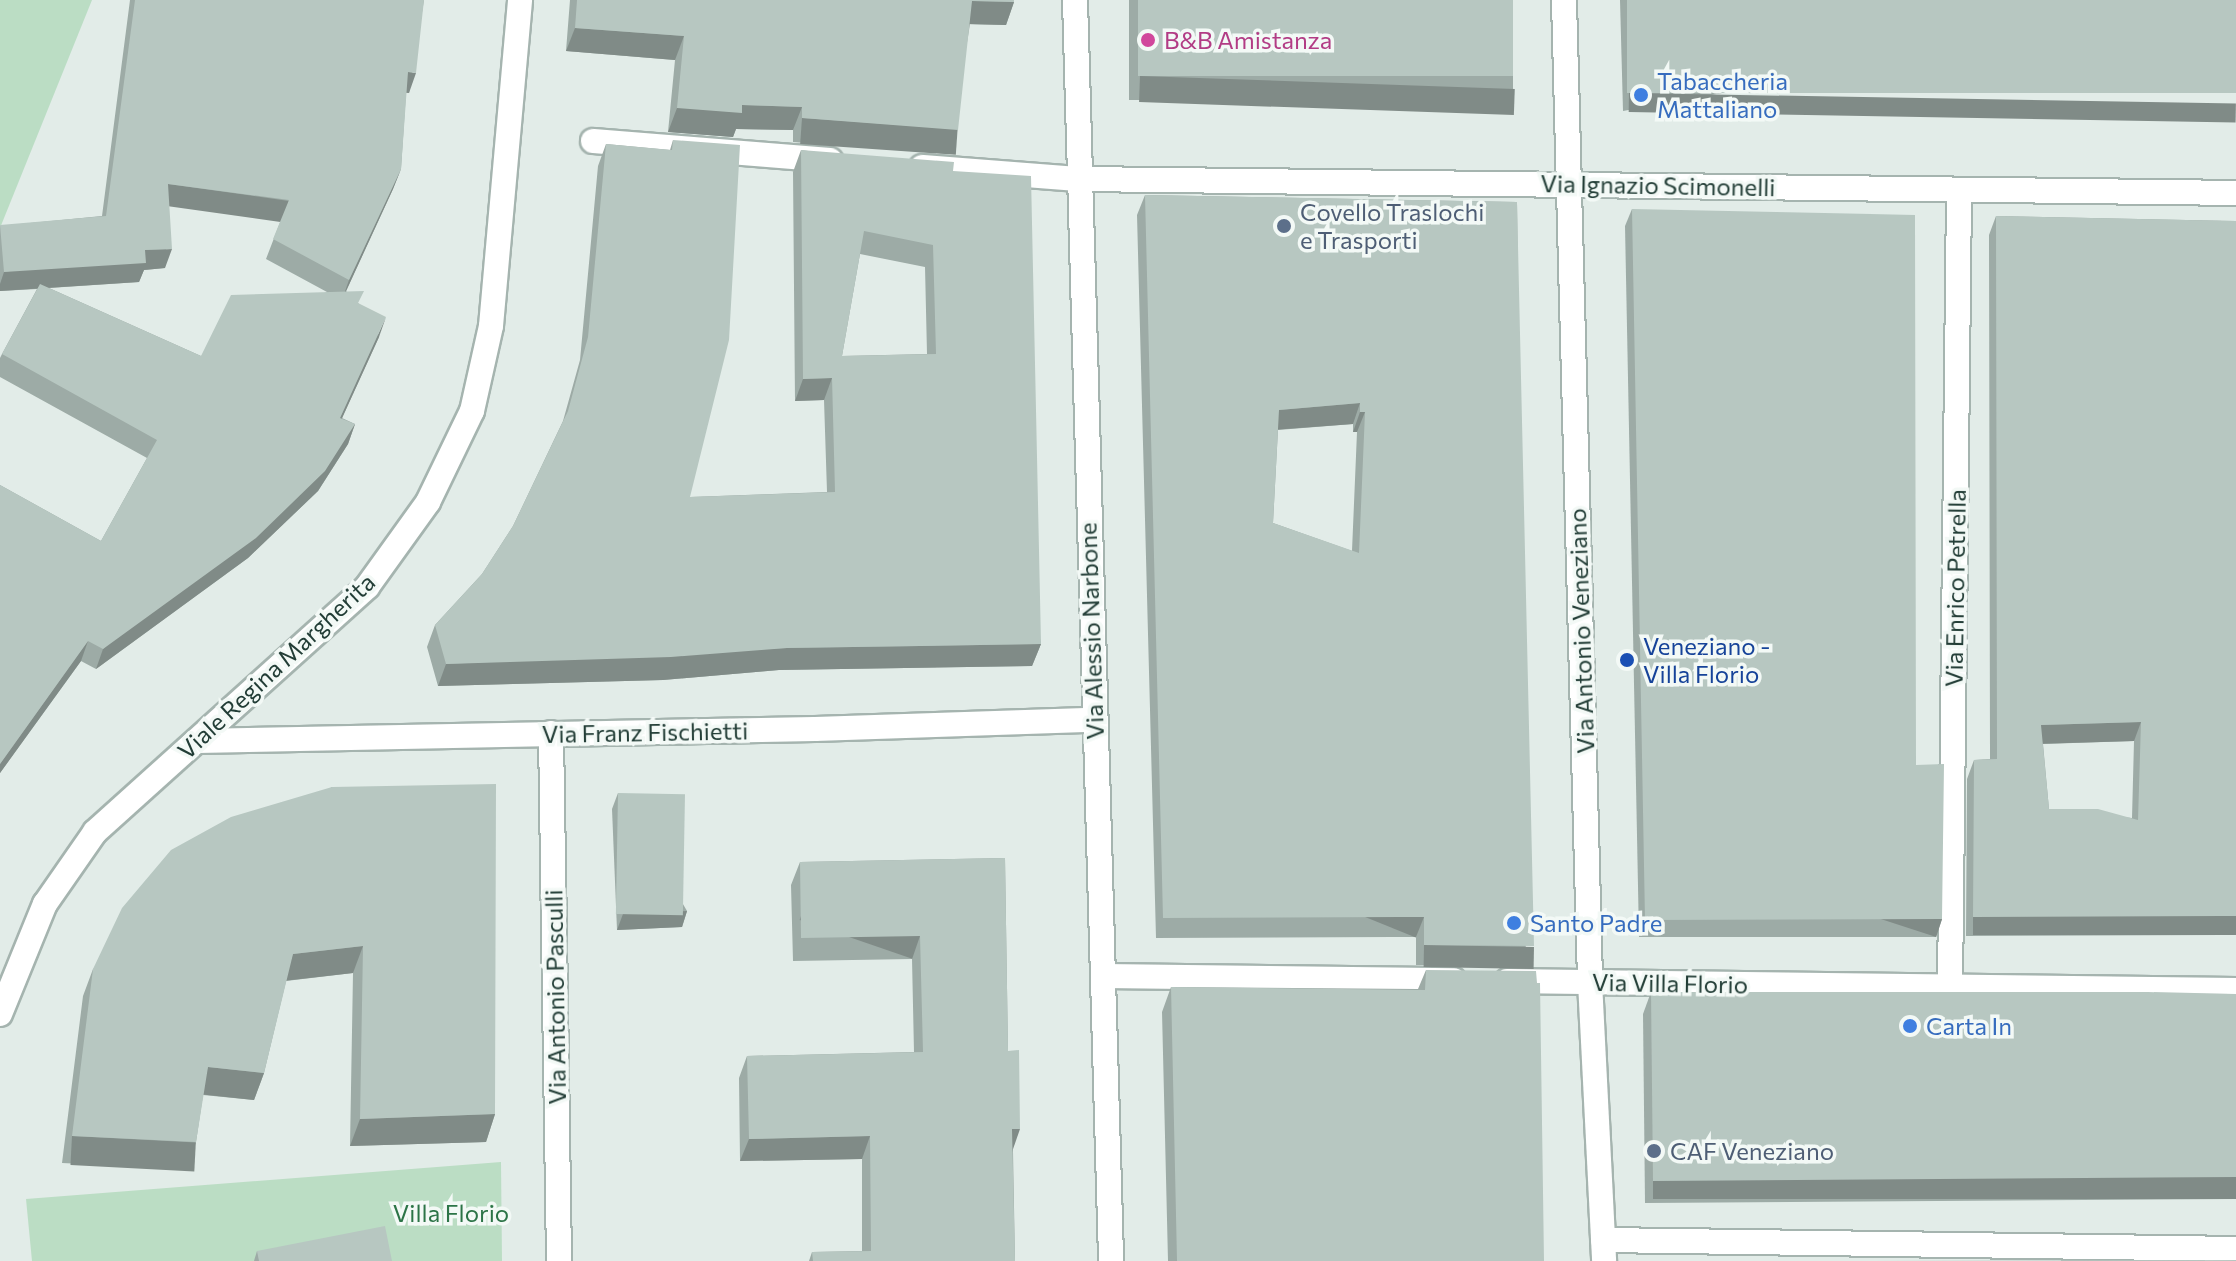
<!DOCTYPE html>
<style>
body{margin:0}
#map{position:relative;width:2236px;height:1261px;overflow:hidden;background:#e2ece8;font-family:Commissioner,sans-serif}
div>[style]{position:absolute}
.green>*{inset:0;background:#bbddc4}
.roads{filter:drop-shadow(2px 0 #a5b4af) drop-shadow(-2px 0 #a5b4af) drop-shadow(0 2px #a5b4af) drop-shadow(0 -2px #a5b4af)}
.minor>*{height:24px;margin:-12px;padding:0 12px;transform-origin:12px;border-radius:12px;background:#fff}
.wall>*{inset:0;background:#9daba6;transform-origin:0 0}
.shaded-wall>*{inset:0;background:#808b87;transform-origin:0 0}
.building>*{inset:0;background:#b7c7c1;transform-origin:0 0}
.dots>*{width:22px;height:22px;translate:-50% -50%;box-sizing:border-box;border:4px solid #f3f9f6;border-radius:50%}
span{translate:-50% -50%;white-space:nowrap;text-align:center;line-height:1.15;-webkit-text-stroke:7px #f3f9f6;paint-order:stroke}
.hotel-label{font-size:24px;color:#b23c85}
.left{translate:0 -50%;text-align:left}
.shop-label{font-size:24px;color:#366cbe}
.street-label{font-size:24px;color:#223d36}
.service-label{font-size:24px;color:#4e5e75}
.transit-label{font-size:24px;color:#164399}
.park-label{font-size:24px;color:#2c7447}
</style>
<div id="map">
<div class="green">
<i style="clip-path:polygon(0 0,92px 0,0 228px)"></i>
<i style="clip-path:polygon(501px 1162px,502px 1261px,32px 1261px,26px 1199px)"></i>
</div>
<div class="roads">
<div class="minor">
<i style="left:1075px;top:0;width:1262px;rotate:88.36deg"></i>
<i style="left:1564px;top:0;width:982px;rotate:88.48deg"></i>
<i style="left:1590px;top:982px;width:279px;rotate:87.1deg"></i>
<i style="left:593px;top:141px;width:238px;rotate:4.6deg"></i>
<i style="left:922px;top:167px;width:157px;rotate:4.4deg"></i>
<i style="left:1079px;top:179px;width:1157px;rotate:0.69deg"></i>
<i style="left:551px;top:733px;width:528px;rotate:89.13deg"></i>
<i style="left:197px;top:741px;width:618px;rotate:-1.11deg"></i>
<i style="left:815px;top:729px;width:278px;rotate:-1.9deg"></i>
<i style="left:1104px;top:976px;width:350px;rotate:0.7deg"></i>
<i style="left:1507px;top:981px;width:729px;rotate:0.71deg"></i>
<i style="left:1950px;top:987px;width:797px;rotate:-89.35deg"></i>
<i style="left:0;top:1014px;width:119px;rotate:-67.8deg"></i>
<i style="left:45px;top:904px;width:88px;rotate:-55.2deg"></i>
<i style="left:95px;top:832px;width:366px;rotate:-42deg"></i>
<i style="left:367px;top:587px;width:105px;rotate:-54.3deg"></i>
<i style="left:428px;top:502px;width:101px;rotate:-64.2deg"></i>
<i style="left:472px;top:411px;width:87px;rotate:-77.4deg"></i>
<i style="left:491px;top:326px;width:327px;rotate:-84.9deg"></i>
<i style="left:1603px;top:1240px;width:633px;rotate:0.81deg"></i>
</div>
</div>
<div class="wall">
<i style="clip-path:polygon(evenodd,130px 0,424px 0,409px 93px,406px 93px,401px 169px,393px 189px,346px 291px,359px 304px,379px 337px,342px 418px,355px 424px,348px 444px,318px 491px,248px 558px,96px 669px,81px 661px,0 773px,0 485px,101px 541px,147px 458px,0 377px,0 358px,2px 354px,37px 289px,0 291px,0 226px,102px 216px,130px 0,169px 205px,281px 220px,266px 259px,327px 292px,201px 356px,49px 288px,139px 282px,144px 270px,165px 268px,169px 205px)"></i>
<i style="clip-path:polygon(570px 0,1014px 0,1014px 2px,1006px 25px,970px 24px,949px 154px,793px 142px,793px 130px,736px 129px,733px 137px,668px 132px,675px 60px,566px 51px)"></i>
<i style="left:1129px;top:0;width:384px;height:100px"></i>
<i style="clip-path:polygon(1620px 0,2236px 0,1623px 111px)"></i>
<i style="clip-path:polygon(evenodd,673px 140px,690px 497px,827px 492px,824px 400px,795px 401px,793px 172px,801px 150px,953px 171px,1041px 644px,1032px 666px,779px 670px,663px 680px,438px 686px,427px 647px,435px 625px,482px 574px,513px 526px,563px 421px,580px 360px,598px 166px,606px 144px,670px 150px,673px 140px,860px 254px,925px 267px,927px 354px,842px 356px,860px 254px)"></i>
<i style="clip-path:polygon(evenodd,1145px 195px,1517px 202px,1526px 966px,1416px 965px,1416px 937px,1156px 938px,1137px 215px,1145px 195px,1353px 424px,1353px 432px,1357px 432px,1352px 551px,1273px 523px,1278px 430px,1353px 424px)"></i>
<i style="clip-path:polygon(1632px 209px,1916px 765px,1942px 919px,1936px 937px,1639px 937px,1625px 226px)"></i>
<i style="clip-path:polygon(evenodd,1996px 216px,2236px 221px,2236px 935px,1966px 936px,1967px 779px,1974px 760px,1990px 759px,1989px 235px,1996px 216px,2134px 741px,2132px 818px,2049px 809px,2043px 744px,2134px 741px)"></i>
<i style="clip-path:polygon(332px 787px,495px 1114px,486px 1142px,350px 1146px,353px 973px,286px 981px,264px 1073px,254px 1100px,203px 1095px,196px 1142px,186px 1169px,62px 1163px,83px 996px,93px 969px)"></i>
<i style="clip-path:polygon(618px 793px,687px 911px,682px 927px,617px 930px,612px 809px)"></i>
<i style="clip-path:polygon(1005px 858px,1008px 1051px,1013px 1151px,1015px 1261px,809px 1261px,812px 1252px,862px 1251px,862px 1159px,740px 1161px,739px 1078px,747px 1056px,914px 1052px,912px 959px,793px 961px,791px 885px,800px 862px)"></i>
<i style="clip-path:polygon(1426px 970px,1544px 1261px,1168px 1261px,1162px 1012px,1171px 987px,1418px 989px)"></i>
<i style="clip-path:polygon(1651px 992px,2236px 994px,2236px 1199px,1645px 1203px,1643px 1014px)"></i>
<i style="clip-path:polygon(257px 1251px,392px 1261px,254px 1261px)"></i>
</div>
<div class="shaded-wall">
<i style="clip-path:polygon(972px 1px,1014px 2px,1006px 25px,964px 24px)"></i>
<i style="clip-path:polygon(575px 28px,684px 36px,675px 60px,566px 51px)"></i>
<i style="clip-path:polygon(408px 72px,416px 73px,409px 93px,401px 92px)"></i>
<i style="left:1140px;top:76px;width:375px;height:26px;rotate:2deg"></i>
<i style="left:1629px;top:93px;width:607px;height:19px;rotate:1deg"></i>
<i style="clip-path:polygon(742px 105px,802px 107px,793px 130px,736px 129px,733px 137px,668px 132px,677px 108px)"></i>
<i style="left:802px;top:118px;width:156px;height:26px;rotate:4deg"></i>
<i style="clip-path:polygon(401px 169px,393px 189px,342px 300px,349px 280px)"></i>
<i style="left:168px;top:184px;width:122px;height:22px;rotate:8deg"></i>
<i style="clip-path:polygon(172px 249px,165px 268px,144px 270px,139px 282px,0 291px,0 284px,4px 272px,145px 250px)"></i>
<i style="clip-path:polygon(386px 317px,379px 337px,333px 438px,340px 418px)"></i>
<i style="clip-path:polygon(832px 378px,824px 400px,795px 401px,803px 379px)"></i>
<i style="clip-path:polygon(1360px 403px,1353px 424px,1272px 430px,1279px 410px)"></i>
<i style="clip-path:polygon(1360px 412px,1365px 412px,1357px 432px,1353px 432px)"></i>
<i style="clip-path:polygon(355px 424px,348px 444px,318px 491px,248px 558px,96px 669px,103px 649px)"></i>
<i style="clip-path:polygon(88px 641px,81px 661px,0 773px,0 764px)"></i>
<i style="clip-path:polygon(1041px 644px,1032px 666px,779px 670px,663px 680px,438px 686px,446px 664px,787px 648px)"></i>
<i style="clip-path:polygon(2141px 722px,2134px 741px,2034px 744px,2041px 725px)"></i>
<i style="clip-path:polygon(687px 911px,682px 927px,617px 930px,623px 914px)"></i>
<i style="left:2236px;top:916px;width:19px;height:263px;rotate:90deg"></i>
<i style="left:1424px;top:917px;width:22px;height:261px;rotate:112deg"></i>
<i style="left:1942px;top:919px;width:19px;height:297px;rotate:108deg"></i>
<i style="left:920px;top:936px;width:24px;height:119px;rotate:109deg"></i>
<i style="left:1424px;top:945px;width:110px;height:22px;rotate:1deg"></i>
<i style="clip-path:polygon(363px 946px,353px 973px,283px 981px,293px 954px)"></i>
<i style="clip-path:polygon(208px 1067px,264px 1073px,254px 1100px,198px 1094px)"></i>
<i style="clip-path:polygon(495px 1114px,486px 1142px,350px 1146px,360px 1119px)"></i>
<i style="clip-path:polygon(1012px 1129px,1020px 1129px,1012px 1152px)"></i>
<i style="left:72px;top:1136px;width:124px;height:29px;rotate:3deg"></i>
<i style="clip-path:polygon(870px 1136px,862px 1159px,740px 1161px,749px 1139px)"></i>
<i style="left:2236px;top:1177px;width:22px;height:583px;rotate:90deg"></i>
</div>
<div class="building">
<i style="clip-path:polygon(135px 0,424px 0,416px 73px,408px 72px,401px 169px,349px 280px,273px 239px,289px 200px,168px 184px,172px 249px,145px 250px,146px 263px,4px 272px,0 225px,106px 216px)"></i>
<i style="clip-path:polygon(577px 0,1014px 0,1014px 2px,972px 1px,958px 130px,802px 118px,802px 107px,742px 105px,742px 113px,677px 108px,684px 36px,575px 28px)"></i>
<i style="left:1138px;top:0;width:375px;height:76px"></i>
<i style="left:1627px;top:0;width:609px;height:93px"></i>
<i style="clip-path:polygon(evenodd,673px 140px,740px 145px,729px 340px,690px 497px,835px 492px,832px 378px,803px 379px,801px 150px,954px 162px,953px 171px,1031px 176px,1041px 644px,787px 648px,671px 657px,446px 664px,435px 625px,482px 574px,513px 526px,568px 411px,588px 337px,606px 144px,672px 150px,673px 140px,864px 231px,933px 245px,936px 354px,842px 356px,864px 231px)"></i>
<i style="clip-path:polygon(evenodd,1145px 195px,1517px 202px,1534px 946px,1424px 945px,1424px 917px,1163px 918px,1145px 195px,1360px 403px,1360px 412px,1365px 412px,1359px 553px,1273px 523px,1279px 410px,1360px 403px)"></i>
<i style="clip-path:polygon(1632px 209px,1915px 215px,1916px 765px,1944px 764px,1942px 919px,1645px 920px)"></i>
<i style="clip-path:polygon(evenodd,1996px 216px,2236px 221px,2236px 916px,1973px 917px,1974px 760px,1997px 759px,1996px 216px,2141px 722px,2138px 820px,2098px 809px,2049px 809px,2041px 725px,2141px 722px)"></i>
<i style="clip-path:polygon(40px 284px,201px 356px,231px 295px,364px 291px,358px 303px,386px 317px,340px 418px,355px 424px,325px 471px,256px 538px,103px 649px,88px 641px,0 764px,0 485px,101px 541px,157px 440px,2px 354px)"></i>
<i style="clip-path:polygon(496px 784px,495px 1114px,360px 1119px,363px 946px,293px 954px,264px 1073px,208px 1067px,196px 1142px,72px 1136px,93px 969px,122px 908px,171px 850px,231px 817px,332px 787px)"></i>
<i style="left:618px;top:793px;width:67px;height:121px;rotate:1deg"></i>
<i style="clip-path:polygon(1005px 858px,1008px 1051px,1019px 1050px,1020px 1129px,1012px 1129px,1015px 1261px,813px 1261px,812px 1252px,871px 1251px,870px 1136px,749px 1139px,747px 1056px,923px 1052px,920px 936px,801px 938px,800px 862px)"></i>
<i style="clip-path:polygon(1426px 970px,1536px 971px,1537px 983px,1540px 983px,1544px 1261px,1177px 1261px,1171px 987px,1425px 990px)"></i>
<i style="clip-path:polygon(1651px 992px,2148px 992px,2236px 994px,2236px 1177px,1653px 1181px)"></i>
<i style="clip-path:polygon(385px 1226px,392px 1261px,259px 1261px,257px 1251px)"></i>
<i style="clip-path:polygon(2236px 1260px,2236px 1261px,1875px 1261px)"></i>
</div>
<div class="dots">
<i style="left:1148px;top:40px;background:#d1479c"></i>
<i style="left:1641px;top:95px;background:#3f7fe0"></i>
<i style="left:1284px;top:226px;background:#5c6f8a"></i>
<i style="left:1627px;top:660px;background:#1a4fb4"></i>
<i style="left:1514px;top:923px;background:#3f7fe0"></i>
<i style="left:1910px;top:1026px;background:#3f7fe0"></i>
<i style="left:1654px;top:1151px;background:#5c6f8a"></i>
</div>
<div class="hotel-label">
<span class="left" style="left:1164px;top:40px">B&amp;B Amistanza</span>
</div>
<div class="shop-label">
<span class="left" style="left:1657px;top:95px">Tabaccheria<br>Mattaliano</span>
<span class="left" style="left:1530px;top:923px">Santo Padre</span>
<span class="left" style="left:1926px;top:1026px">Carta In</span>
</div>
<div class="street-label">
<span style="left:1658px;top:185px;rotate:1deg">Via Ignazio Scimonelli</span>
<span style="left:1955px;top:588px;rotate:-89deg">Via Enrico Petrella</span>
<span style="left:1091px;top:631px;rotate:-92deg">Via Alessio Narbone</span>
<span style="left:1581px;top:631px;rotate:-92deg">Via Antonio Veneziano</span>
<span style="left:276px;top:666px;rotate:-43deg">Viale Regina Margherita</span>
<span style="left:645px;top:732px;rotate:-1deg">Via Franz Fischietti</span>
<span style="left:1670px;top:983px;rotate:1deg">Via Villa Florio</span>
<span style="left:555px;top:997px;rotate:-91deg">Via Antonio Pasculli</span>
</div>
<div class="service-label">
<span class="left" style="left:1300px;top:226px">Covello Traslochi<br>e Trasporti</span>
<span class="left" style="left:1670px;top:1151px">CAF Veneziano</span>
</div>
<div class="transit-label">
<span class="left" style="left:1643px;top:660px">Veneziano -<br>Villa Florio</span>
</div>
<div class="park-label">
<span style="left:451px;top:1213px">Villa Florio</span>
</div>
</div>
